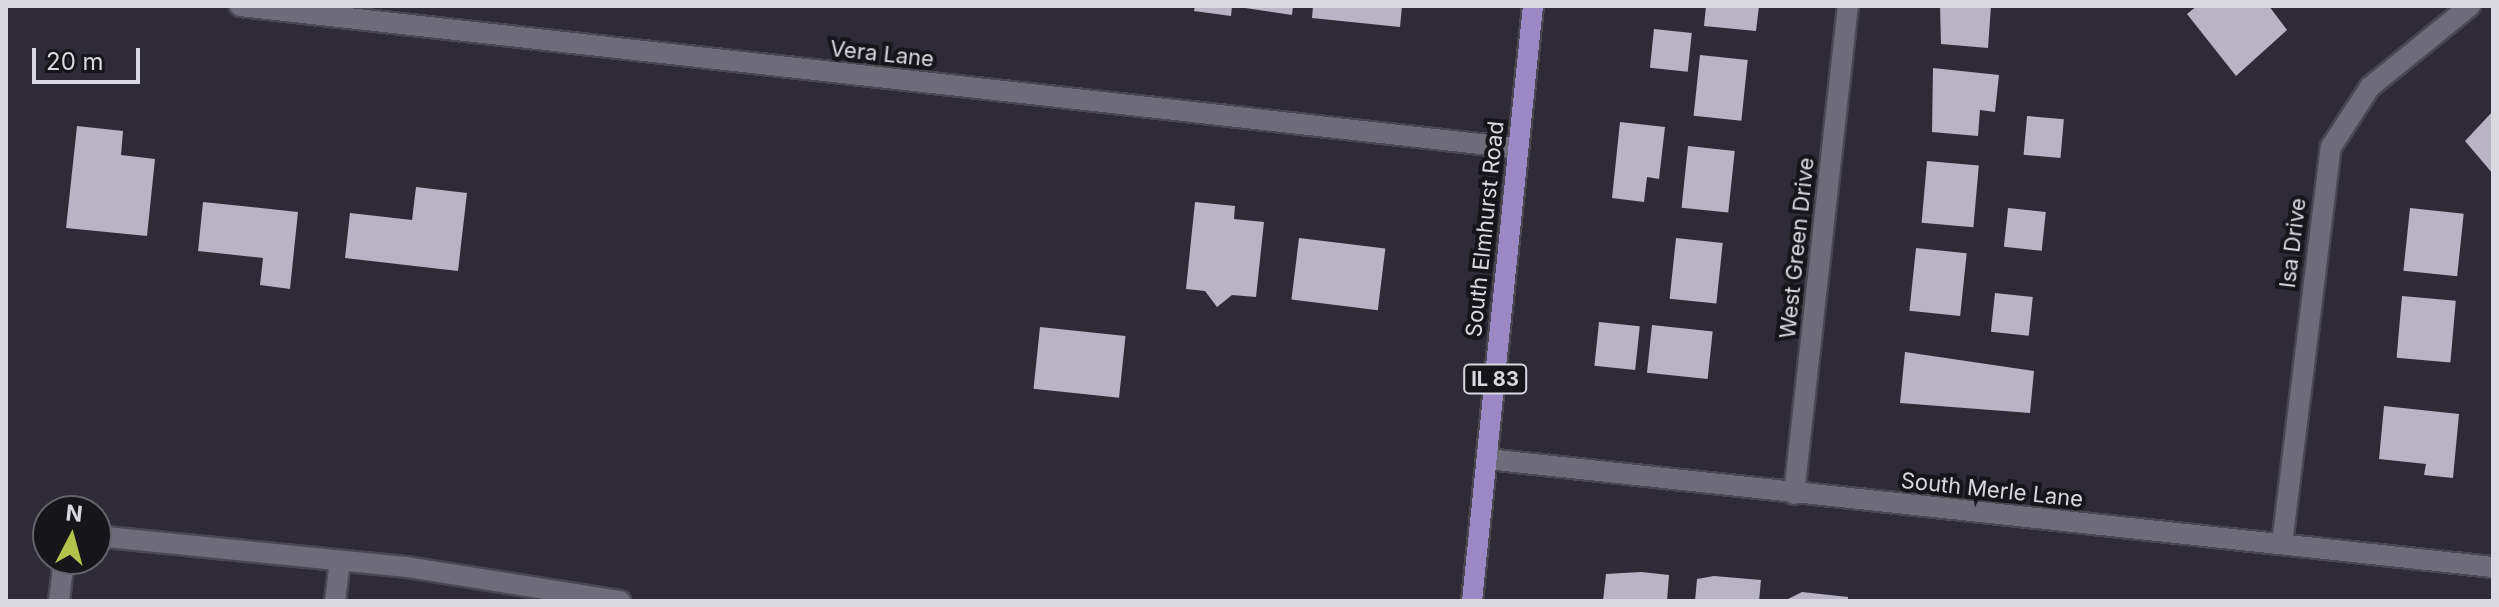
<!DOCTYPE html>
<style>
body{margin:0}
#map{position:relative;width:2499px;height:607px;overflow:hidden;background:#2e2b37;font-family:Inter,sans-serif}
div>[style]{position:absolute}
.building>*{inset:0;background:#b8b4c3;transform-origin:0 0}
.roads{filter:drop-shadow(2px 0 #494750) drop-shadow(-2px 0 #494750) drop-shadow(0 2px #494750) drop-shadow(0 -2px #494750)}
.minor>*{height:20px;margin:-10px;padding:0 10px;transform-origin:10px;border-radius:10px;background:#6f6c7a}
.major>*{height:20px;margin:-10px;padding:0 10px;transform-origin:10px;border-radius:10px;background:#9a89c4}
span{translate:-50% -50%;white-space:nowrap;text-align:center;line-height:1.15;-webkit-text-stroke:8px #16151a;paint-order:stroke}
.shield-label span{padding:2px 6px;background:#16151a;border:2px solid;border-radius:6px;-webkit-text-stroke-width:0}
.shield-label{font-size:20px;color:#dad8e0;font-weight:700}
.street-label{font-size:22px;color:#dad8e0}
.frame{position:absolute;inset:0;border:8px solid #dad8e0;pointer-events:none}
.north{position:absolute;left:32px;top:495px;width:80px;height:80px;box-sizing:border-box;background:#16151a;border:2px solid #646369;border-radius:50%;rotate:6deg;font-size:22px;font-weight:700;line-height:32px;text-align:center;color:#dad8e0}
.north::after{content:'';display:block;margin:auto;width:28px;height:36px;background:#b3c24b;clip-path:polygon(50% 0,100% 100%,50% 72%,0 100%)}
.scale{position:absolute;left:32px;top:48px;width:108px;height:36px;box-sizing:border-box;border:4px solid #dad8e0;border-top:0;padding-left:10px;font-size:24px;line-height:28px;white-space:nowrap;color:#dad8e0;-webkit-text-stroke:6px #16151a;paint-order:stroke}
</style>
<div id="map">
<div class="building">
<i style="clip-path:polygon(1195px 6px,1232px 6px,1231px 16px,1194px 11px)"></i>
<i style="clip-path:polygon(1232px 6px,1293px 6px,1292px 15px)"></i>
<i style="clip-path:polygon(1313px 6px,1402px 6px,1400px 27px,1312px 18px)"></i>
<i style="clip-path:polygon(1706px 6px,1759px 6px,1756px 31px,1704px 26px)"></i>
<i style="clip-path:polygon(1940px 6px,1991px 6px,1988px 48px,1941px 44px)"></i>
<i style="clip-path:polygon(2197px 6px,2269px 6px,2287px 30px,2236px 76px,2187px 14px)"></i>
<i style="left:1654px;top:29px;width:38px;height:39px;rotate:6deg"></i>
<i style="left:1700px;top:55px;width:48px;height:61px;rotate:6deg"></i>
<i style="clip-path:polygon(1933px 68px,1999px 75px,1995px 112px,1980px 110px,1978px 136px,1932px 132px)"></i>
<i style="clip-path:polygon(2493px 111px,2493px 174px,2465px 141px)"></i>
<i style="left:2027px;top:116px;width:37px;height:39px;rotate:5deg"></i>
<i style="clip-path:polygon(1620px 122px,1665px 127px,1659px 179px,1647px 177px,1644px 202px,1612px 198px)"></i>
<i style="clip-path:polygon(77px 126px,123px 131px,121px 155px,155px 159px,147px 236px,66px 228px)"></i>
<i style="left:1688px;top:146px;width:47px;height:62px;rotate:6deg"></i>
<i style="left:1927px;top:161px;width:52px;height:62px;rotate:5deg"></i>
<i style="clip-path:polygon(416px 187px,467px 193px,458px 271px,345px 258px,350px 213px,412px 220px)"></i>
<i style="clip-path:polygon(203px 202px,298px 212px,290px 289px,260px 285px,263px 258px,198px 251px)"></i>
<i style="clip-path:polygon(1195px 202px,1235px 206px,1234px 219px,1264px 222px,1256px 297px,1232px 295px,1217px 307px,1205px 291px,1186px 289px)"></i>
<i style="left:2008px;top:208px;width:38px;height:39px;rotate:6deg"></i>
<i style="left:2410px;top:208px;width:54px;height:63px;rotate:6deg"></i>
<i style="left:1299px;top:238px;width:87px;height:62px;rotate:7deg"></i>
<i style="left:1676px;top:238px;width:47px;height:61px;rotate:6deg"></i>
<i style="left:1916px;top:248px;width:51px;height:63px;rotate:6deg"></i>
<i style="left:1995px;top:293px;width:38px;height:39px;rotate:6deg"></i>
<i style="left:2402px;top:296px;width:54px;height:62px;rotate:5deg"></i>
<i style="left:1599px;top:322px;width:41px;height:44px;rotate:6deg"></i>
<i style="left:1652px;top:325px;width:61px;height:48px;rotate:6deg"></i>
<i style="left:1040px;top:327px;width:86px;height:62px;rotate:6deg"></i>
<i style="clip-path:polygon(1905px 352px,2034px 371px,2030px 413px,1900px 403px)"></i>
<i style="clip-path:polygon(2384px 406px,2459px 414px,2453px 478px,2424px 475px,2426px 464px,2379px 459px)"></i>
<i style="clip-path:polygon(1641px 572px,1669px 575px,1667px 601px,1603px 601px,1606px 574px)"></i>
<i style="clip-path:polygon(1714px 576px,1761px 580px,1759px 601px,1695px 601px,1697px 579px)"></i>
<i style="clip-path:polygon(1802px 592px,1848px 597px,1848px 601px,1784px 601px)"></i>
</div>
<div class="roads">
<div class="minor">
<i style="left:240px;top:6px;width:1285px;rotate:6.35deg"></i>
<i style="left:1487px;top:459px;width:1012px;rotate:6.13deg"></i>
<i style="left:1794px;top:494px;width:491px;rotate:-83.7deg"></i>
<i style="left:96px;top:536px;width:313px;rotate:5.7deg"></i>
<i style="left:407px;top:567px;width:216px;rotate:9.1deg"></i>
<i style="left:2282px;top:544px;width:400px;rotate:-83deg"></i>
<i style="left:2331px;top:147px;width:72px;rotate:-57deg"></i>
<i style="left:2370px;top:87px;width:129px;rotate:-39deg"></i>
<i style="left:59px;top:601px;width:42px;rotate:-83.2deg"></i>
<i style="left:335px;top:601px;width:40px;rotate:-82.9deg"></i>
</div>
<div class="major">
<i style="left:1472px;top:601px;width:598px;rotate:-84.15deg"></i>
</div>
</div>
<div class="shield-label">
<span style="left:1495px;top:379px">IL 83</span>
</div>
<div class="street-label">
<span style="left:882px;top:54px;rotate:6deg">Vera Lane</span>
<span style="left:1485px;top:229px;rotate:-84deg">South Elmhurst Road</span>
<span style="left:2293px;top:243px;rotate:-83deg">Isa Drive</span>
<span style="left:1797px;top:248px;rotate:-84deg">West Green Drive</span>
<span style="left:1992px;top:490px;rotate:6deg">South Merle Lane</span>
</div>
<div class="frame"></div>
<div class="north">N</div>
<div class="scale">20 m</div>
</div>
